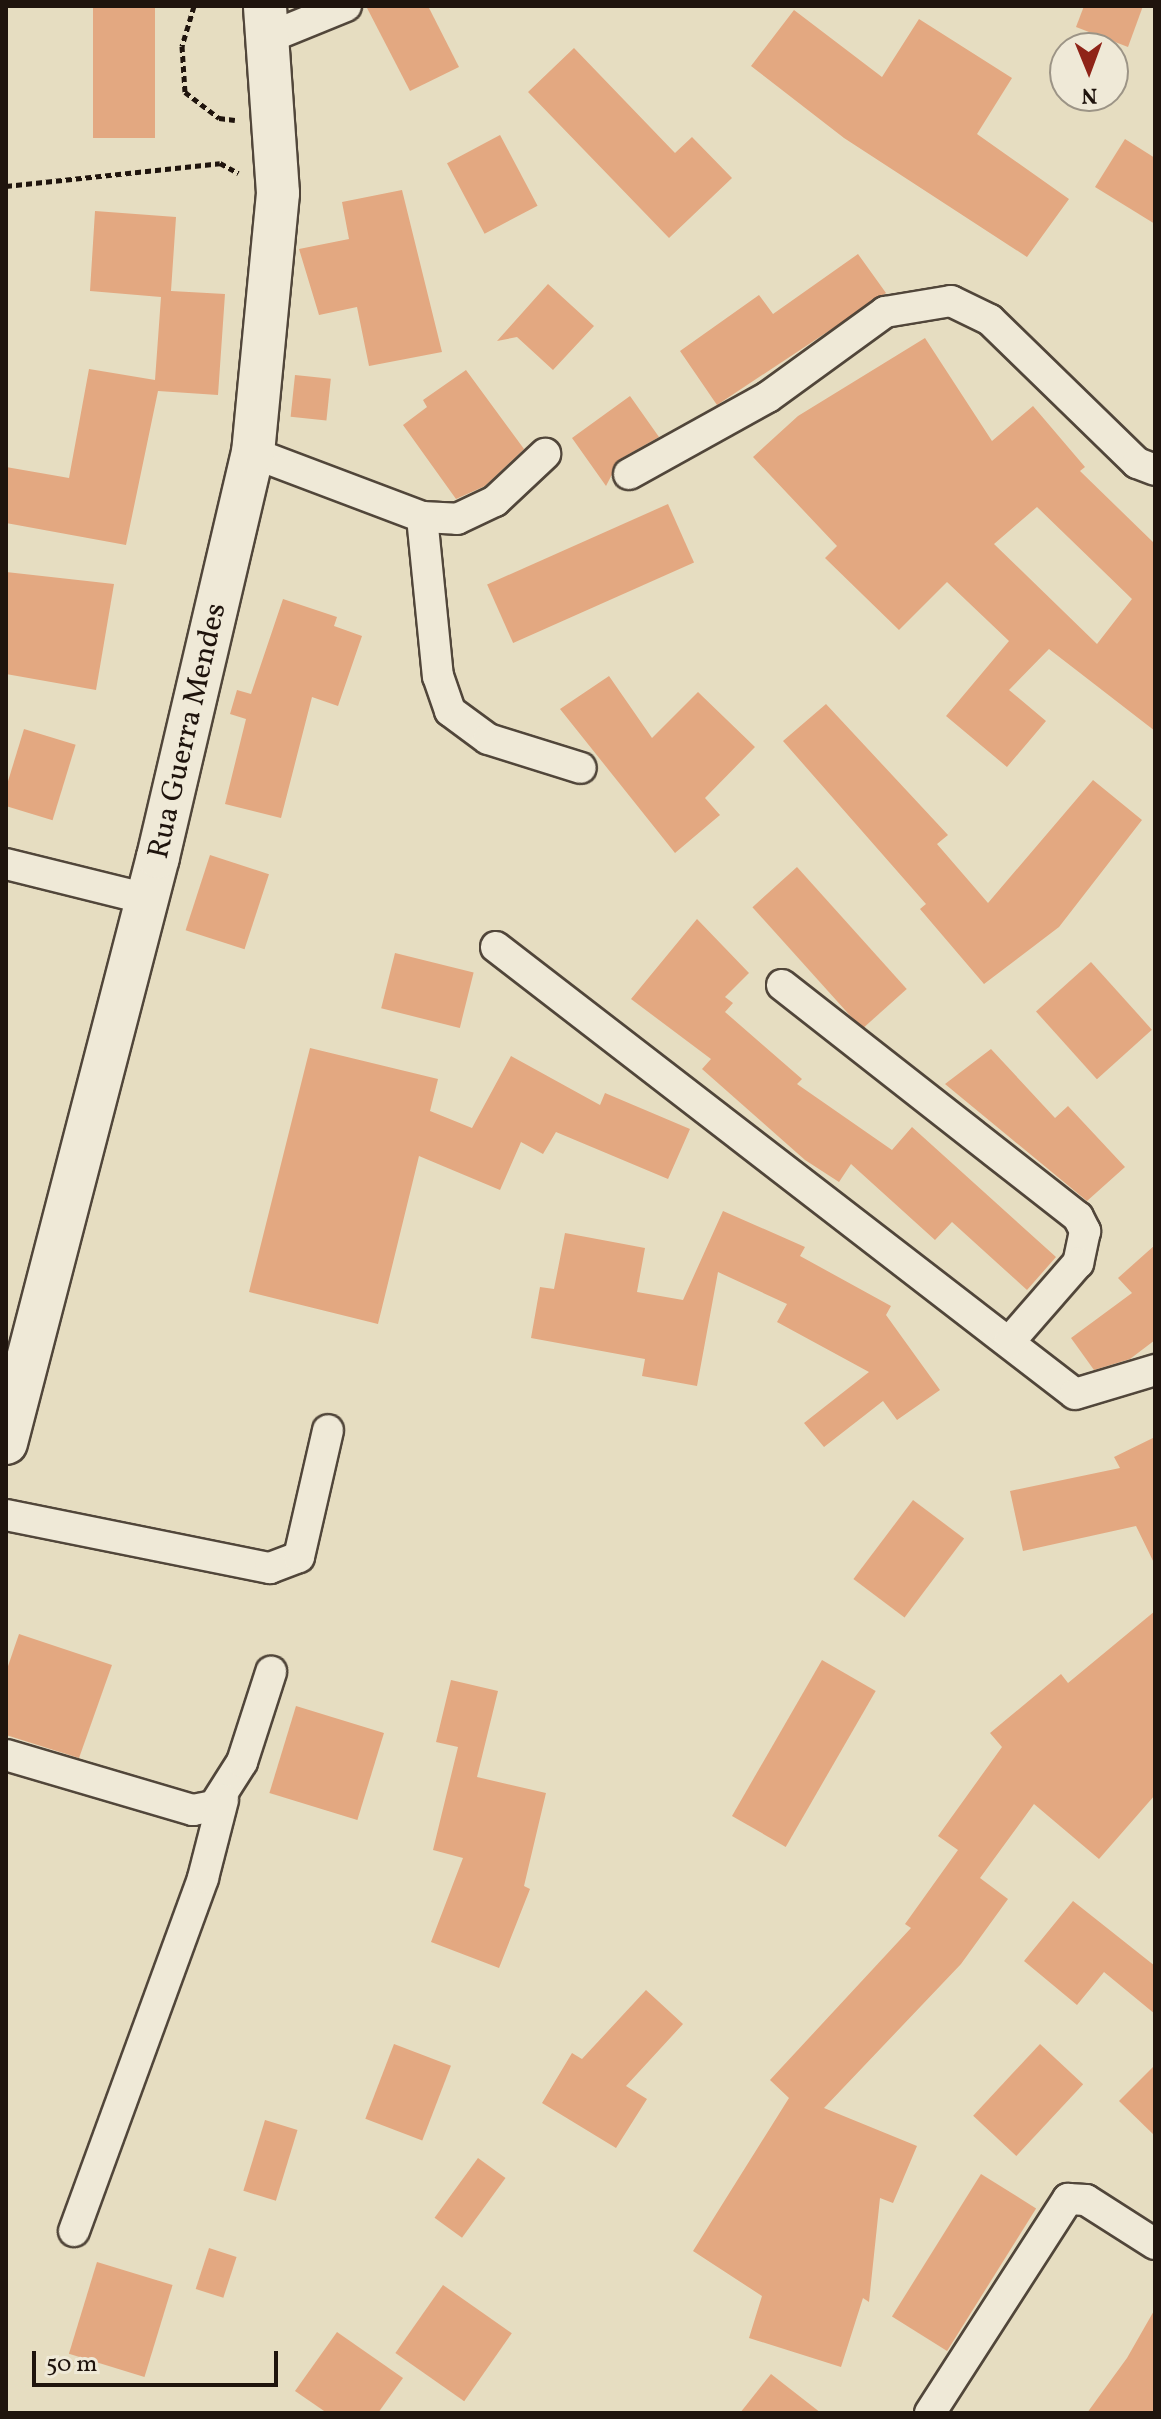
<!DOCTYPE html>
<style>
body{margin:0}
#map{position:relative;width:1161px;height:2419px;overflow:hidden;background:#e6ddc1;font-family:Vollkorn,serif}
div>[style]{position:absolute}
.building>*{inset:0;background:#e3a881;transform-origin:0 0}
.path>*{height:5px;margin-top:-2.5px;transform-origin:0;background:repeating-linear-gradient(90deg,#1f140d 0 6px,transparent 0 10px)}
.roads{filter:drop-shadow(2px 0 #51463a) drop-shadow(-2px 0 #51463a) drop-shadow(0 2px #51463a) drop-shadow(0 -2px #51463a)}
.street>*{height:30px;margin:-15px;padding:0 15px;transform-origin:15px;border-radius:15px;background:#efe9d7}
.secondary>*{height:42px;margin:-21px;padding:0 21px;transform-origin:21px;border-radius:21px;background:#efe9d7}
span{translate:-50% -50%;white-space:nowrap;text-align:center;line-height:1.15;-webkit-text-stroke:8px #efe9d7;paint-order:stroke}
.street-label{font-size:30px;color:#1f140d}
.frame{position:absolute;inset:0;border:8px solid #1f140d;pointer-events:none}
.north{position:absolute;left:1049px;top:32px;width:80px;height:80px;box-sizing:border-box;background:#efe9d7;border:2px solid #9c9486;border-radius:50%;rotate:179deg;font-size:22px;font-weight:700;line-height:32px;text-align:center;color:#1f140d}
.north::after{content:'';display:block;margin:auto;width:28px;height:36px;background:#8f2418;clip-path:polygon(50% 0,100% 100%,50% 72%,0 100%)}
.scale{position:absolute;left:32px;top:2351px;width:246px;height:36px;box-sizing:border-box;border:4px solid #1f140d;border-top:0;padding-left:10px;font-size:24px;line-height:28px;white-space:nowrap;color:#1f140d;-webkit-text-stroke:6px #efe9d7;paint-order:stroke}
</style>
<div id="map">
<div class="building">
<i style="left:93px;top:6px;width:62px;height:132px"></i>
<i style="clip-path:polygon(366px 6px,428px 6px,459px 67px,410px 91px)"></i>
<i style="clip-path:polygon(1084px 6px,1143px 6px,1128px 47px,1076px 27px)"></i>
<i style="clip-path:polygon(794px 10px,882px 77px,919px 19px,1012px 78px,977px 134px,1069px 199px,1027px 257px,844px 138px,751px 66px)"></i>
<i style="clip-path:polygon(574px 48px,675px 153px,692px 137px,732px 178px,669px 238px,528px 92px)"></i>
<i style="left:500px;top:135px;width:80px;height:60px;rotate:62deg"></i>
<i style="clip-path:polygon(1125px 139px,1155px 158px,1155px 224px,1095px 187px)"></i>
<i style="clip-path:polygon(402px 190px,442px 352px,369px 366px,357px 307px,319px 315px,299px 249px,349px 239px,342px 202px)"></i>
<i style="clip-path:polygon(95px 211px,176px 217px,171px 291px,225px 294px,218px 395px,158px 391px,126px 545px,6px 523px,6px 467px,69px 478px,89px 369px,155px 380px,161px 297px,90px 291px)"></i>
<i style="clip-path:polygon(858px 254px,886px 293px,717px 405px,680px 351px,759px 295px,773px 314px)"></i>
<i style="clip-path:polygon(548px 284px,594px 326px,553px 370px,517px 337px,497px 341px)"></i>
<i style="clip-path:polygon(evenodd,925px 338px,992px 441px,1033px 406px,1085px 467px,1080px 471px,1155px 544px,1155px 731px,1049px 649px,1009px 690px,1046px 721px,1007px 767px,946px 716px,1009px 641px,947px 582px,899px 630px,825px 558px,837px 546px,753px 457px,798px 416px,925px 338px,1037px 507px,1132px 599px,1097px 644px,994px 544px,1037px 507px)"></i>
<i style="clip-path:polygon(466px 370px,524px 449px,485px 486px,456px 499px,403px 425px,427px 407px,423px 400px)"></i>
<i style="left:295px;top:375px;width:36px;height:42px;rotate:6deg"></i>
<i style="clip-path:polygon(630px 396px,659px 437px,620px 459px,606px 486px,572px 438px)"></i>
<i style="left:668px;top:504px;width:64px;height:198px;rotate:66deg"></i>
<i style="clip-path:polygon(6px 572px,114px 584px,96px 690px,6px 674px)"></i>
<i style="clip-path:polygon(283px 599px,337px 617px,334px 626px,362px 636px,338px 706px,312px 697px,281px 818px,225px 804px,246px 719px,230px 714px,237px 690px,251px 694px)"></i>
<i style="clip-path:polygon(609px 676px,652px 738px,698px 692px,755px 747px,705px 798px,720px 815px,675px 853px,560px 709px)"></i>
<i style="clip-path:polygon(826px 704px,948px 835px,937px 844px,988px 903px,1093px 780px,1142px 820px,1059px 927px,984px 984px,920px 909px,926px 904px,783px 741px)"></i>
<i style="left:24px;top:729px;width:54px;height:79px;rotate:17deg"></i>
<i style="left:210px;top:855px;width:62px;height:79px;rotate:18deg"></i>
<i style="left:797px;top:867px;width:164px;height:60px;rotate:48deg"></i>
<i style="clip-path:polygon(697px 919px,749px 973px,725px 997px,733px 1003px,725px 1012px,802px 1079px,797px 1084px,892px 1150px,912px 1127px,1056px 1257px,1027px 1290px,952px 1222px,935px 1240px,851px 1164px,839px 1182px,805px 1160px,702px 1069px,711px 1059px,631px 999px)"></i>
<i style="left:395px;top:953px;width:81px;height:57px;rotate:14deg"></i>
<i style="left:1091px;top:962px;width:91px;height:74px;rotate:48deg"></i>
<i style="clip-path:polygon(310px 1048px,438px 1079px,430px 1111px,472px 1128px,511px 1056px,600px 1105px,605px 1093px,690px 1129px,668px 1179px,556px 1132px,543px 1154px,521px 1142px,500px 1190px,419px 1156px,378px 1324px,249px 1292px)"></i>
<i style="clip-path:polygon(991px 1049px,1055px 1118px,1068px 1106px,1125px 1167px,1087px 1201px,945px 1084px)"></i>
<i style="clip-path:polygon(723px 1211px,805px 1247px,800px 1256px,891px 1306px,886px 1315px,940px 1390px,897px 1420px,883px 1401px,824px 1447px,804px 1423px,869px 1372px,777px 1322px,787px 1304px,718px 1272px,697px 1386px,642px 1376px,645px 1359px,531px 1338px,540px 1287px,554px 1289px,565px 1233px,645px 1248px,637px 1292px,683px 1300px)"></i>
<i style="clip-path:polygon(1155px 1245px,1155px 1340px,1130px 1359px,1094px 1370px,1071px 1338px,1132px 1293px,1118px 1278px)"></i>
<i style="clip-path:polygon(1155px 1437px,1155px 1565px,1136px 1526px,1023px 1551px,1010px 1491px,1120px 1468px,1114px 1457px)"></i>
<i style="left:913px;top:1500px;width:64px;height:99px;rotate:37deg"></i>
<i style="clip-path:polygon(1155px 1611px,1155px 1795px,1099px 1859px,1034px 1804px,980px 1878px,1008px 1899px,961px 1964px,824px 2108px,917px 2146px,893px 2203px,880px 2198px,869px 2302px,863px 2298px,841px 2367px,749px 2338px,762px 2296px,693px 2251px,789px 2098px,770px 2080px,911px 1928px,905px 1924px,958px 1850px,938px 1836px,1002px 1747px,990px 1733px,1061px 1674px,1068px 1683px)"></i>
<i style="clip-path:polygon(19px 1634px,112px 1665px,79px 1758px,6px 1735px,6px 1672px)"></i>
<i style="left:822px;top:1660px;width:62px;height:180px;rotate:30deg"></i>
<i style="clip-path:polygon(451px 1680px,498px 1691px,477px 1777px,546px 1793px,524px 1886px,530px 1889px,499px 1968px,431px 1942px,463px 1858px,433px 1850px,458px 1747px,436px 1742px)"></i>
<i style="left:296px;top:1706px;width:92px;height:91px;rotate:17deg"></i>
<i style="clip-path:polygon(1073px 1901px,1155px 1966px,1155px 2014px,1104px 1972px,1077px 2005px,1024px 1961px)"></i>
<i style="clip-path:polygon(646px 1990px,683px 2024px,626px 2086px,647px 2099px,616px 2148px,542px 2103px,572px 2053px,582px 2059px)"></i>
<i style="left:394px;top:2044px;width:61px;height:80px;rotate:21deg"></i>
<i style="left:1040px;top:2044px;width:59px;height:98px;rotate:43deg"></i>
<i style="clip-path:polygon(1155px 2065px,1155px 2136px,1119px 2101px)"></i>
<i style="left:265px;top:2120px;width:34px;height:74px;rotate:17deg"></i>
<i style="left:478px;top:2158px;width:34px;height:74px;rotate:36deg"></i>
<i style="left:981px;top:2174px;width:65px;height:168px;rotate:32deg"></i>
<i style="left:209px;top:2248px;width:29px;height:43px;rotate:18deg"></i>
<i style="left:97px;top:2262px;width:79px;height:96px;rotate:17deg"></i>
<i style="left:443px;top:2285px;width:84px;height:83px;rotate:35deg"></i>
<i style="clip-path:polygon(1155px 2309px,1155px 2413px,1087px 2413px,1127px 2358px)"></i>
<i style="clip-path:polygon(337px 2332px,403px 2378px,378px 2413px,327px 2413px,295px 2391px)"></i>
<i style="clip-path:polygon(771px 2374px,821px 2413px,740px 2413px)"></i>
</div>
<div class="path">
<i style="left:194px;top:6px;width:42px;rotate:106.7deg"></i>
<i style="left:182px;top:46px;width:46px;rotate:86.3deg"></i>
<i style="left:185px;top:92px;width:43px;rotate:37.4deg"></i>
<i style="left:219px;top:118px;width:16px;rotate:7deg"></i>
<i style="left:6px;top:186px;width:215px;rotate:-6.1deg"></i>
<i style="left:220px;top:163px;width:21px;rotate:29deg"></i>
</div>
<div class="roads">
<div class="street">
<i style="left:270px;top:37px;width:82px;rotate:-22.2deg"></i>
<i style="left:253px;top:453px;width:181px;rotate:20.7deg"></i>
<i style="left:422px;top:517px;width:35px;rotate:3deg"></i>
<i style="left:457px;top:519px;width:42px;rotate:-25.3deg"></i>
<i style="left:495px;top:501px;width:69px;rotate:-43.2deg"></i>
<i style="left:629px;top:474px;width:159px;rotate:-29deg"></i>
<i style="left:768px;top:397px;width:145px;rotate:-36deg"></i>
<i style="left:885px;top:312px;width:67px;rotate:-9.5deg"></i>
<i style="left:951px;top:301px;width:43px;rotate:26deg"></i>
<i style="left:990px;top:320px;width:205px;rotate:44.2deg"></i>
<i style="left:1137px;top:463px;width:19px;rotate:21deg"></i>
<i style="left:422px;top:517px;width:160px;rotate:84.3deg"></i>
<i style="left:438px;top:676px;width:37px;rotate:71deg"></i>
<i style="left:450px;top:711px;width:47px;rotate:36.4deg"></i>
<i style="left:488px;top:739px;width:97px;rotate:17.3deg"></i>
<i style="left:6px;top:864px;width:145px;rotate:13.9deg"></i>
<i style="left:496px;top:947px;width:731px;rotate:37.67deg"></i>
<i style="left:1075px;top:1394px;width:84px;rotate:-16.7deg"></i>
<i style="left:782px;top:985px;width:376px;rotate:38.1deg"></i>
<i style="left:1078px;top:1217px;width:16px;rotate:63deg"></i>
<i style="left:1085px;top:1231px;width:33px;rotate:102deg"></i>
<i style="left:1078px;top:1263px;width:105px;rotate:131.1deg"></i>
<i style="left:6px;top:1515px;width:269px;rotate:11.4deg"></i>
<i style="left:270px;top:1568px;width:31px;rotate:-21deg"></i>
<i style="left:299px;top:1557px;width:130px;rotate:-77.1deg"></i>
<i style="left:6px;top:1755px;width:195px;rotate:16.4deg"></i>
<i style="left:193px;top:1810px;width:21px;rotate:-11deg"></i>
<i style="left:214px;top:1806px;width:52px;rotate:-57.5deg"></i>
<i style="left:242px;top:1762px;width:95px;rotate:-72.1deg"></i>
<i style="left:74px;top:2231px;width:376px;rotate:-69.9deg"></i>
<i style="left:203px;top:1878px;width:81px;rotate:-75.6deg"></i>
<i style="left:930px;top:2413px;width:255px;rotate:-57.2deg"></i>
<i style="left:1068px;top:2199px;width:18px;rotate:3deg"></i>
<i style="left:1086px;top:2200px;width:82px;rotate:32.5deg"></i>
</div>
<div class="secondary">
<i style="left:6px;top:1443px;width:605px;rotate:-75.46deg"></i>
<i style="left:158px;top:857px;width:415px;rotate:-76.8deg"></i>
<i style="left:253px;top:453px;width:261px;rotate:-84.5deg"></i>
<i style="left:278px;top:193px;width:187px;rotate:-94deg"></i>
</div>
</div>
<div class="street-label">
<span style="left:188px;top:731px;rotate:-77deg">Rua Guerra Mendes</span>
</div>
<div class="frame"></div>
<div class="north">N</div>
<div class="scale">50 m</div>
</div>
